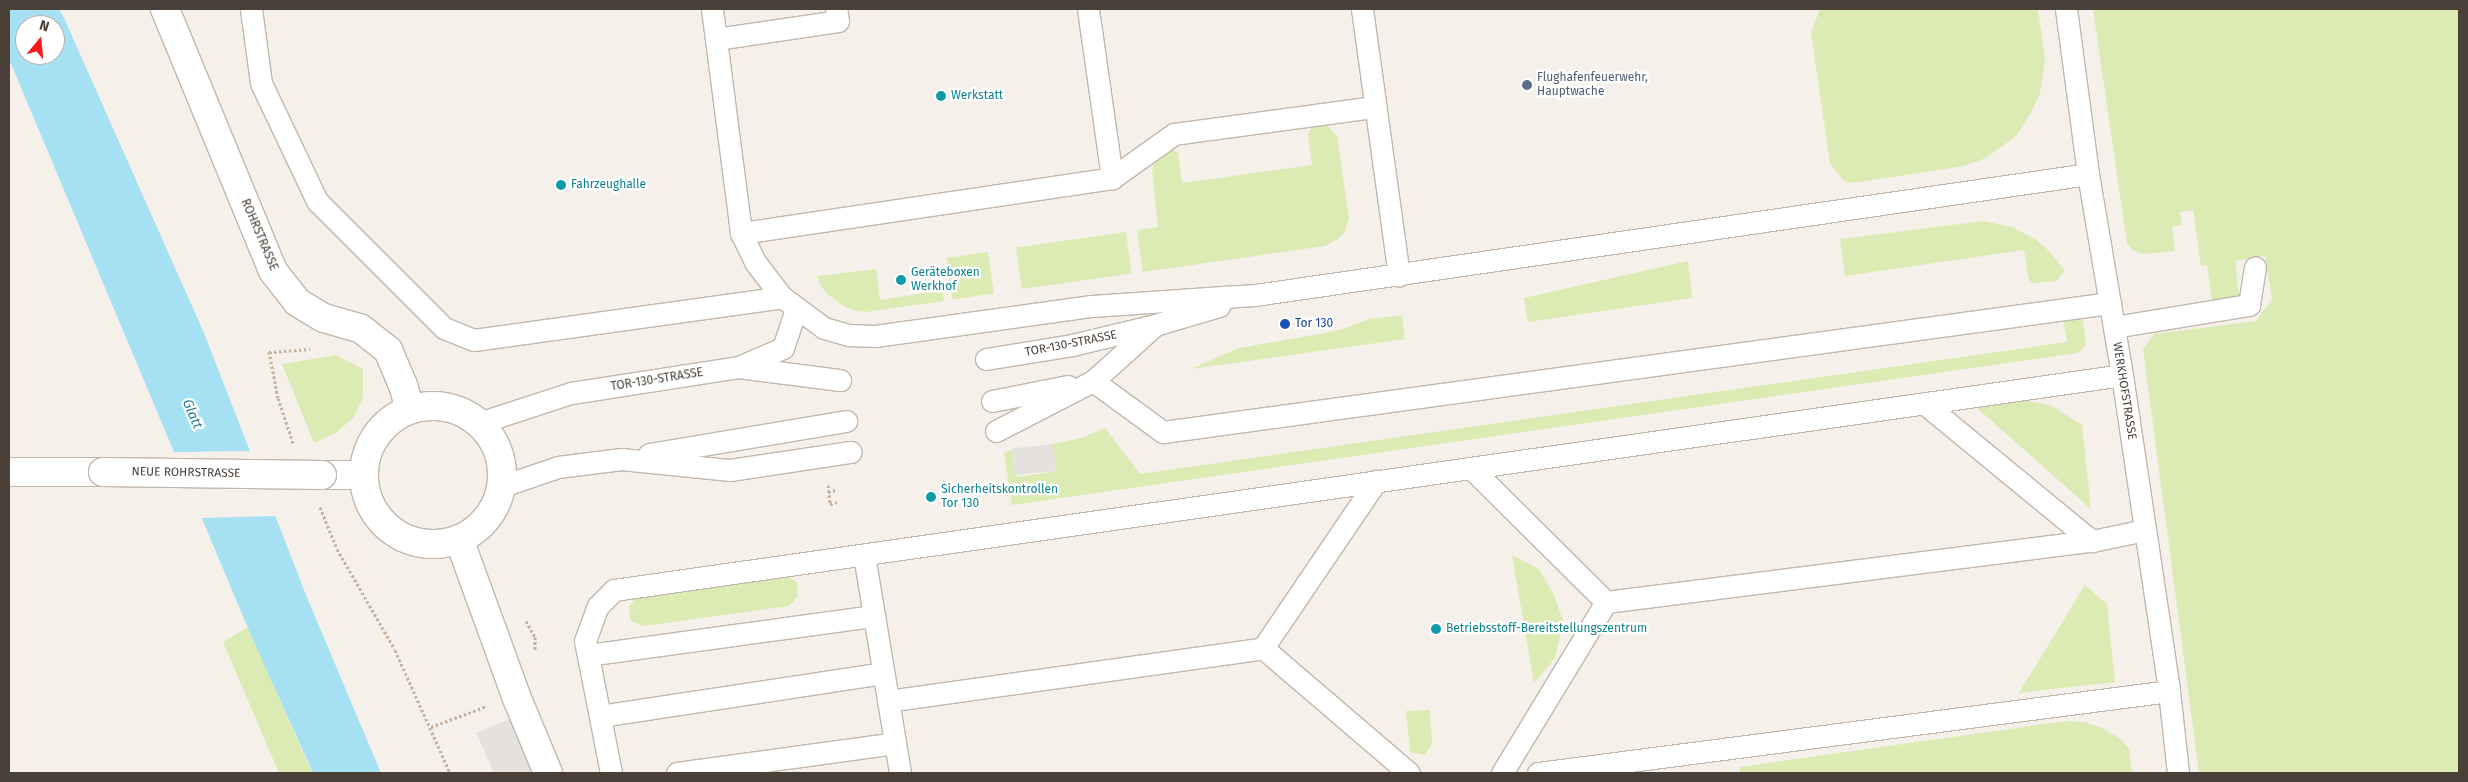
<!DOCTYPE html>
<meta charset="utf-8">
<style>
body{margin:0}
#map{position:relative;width:2468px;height:782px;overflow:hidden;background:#f6f0eb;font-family:"Fira Sans",sans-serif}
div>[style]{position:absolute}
.green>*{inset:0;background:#dbebb3;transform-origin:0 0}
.parking>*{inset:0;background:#e4e1df;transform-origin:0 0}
.water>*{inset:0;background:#a6e0f3}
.pier>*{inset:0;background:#f6f0eb}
.path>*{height:3px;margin-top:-1.5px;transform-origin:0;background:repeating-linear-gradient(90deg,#c4b09d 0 2.5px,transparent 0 5px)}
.roads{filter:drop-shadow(1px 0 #c2b7ac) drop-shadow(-1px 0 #c2b7ac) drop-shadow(0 1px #c2b7ac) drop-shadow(0 -1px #c2b7ac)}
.lane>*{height:21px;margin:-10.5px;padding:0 10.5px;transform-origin:10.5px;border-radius:10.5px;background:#fff}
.street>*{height:28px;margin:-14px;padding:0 14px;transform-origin:14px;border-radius:14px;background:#fff}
.street>.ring{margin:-14px;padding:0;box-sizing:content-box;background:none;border:28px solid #fff;border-radius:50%}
.bridges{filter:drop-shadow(1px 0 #c2b7ac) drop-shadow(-1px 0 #c2b7ac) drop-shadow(0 1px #c2b7ac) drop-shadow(0 -1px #c2b7ac)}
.street-bridge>*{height:28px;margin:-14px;padding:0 14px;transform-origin:14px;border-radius:14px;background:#fff}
.dots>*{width:14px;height:14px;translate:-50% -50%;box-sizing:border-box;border:2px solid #fff;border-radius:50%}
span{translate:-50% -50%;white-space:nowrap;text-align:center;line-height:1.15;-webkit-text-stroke:4.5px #fff;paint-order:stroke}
.service-label{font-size:12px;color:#4e5e75}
.left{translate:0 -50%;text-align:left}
.culture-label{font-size:12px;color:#0d838f}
.street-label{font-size:12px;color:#4a4038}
.transit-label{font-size:12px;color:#164399}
.water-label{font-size:14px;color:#277b99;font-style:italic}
.frame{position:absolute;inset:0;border:10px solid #4a4038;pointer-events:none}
.north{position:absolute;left:15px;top:15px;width:50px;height:50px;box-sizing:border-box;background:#fff;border:1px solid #b7b3af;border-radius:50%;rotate:17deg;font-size:14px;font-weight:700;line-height:20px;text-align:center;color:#4a4038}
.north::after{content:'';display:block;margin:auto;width:18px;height:22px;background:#ff181b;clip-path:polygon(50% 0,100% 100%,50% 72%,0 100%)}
</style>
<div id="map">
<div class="green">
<i style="clip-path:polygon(1820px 9px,2038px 9px,2045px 59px,2040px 93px,2032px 111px,2016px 136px,1986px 158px,1964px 166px,1853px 183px,1844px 181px,1830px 164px,1811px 32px)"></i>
<i style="clip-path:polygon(2093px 9px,2459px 9px,2459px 773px,2199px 773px,2143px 349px,2154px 334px,2256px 321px,2272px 299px,2265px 256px,2235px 261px,2239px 295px,2212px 301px,2207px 265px,2201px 266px,2193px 210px,2180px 212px,2182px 225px,2172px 227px,2175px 251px,2144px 254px,2134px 251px,2127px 244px)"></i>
<i style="clip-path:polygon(1313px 124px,1326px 124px,1337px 136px,1349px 219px,1344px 233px,1338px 239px,1325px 246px,1143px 272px,1137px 230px,1158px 227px,1152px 170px,1157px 155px,1168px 146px,1178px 153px,1182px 183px,1312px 165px,1308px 135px)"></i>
<i style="clip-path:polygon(1983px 221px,2012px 227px,2035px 239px,2045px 247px,2065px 270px,2057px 281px,2033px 283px,2029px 280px,2024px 250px,1845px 276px,1840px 239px)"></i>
<i style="left:1126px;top:232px;width:42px;height:111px;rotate:82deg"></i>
<i style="left:988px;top:252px;width:42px;height:42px;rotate:82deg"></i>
<i style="clip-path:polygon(1688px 261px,1692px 298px,1528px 322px,1524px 298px)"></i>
<i style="clip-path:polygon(876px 269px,880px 300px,942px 290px,944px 301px,866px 312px,857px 311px,845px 307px,827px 294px,820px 285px,817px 276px)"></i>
<i style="clip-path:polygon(2062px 310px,2079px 317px,2083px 321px,2086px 344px,2078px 353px,1012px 505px,1004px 452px,1012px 450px,1017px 477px,1056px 471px,1053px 444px,1081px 438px,1105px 428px,1140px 474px,2067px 342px)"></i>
<i style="clip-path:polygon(1402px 315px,1405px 339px,1191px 369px,1239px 348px,1326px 333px,1347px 328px,1369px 319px)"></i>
<i style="clip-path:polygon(336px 355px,363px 369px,363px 397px,354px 417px,336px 433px,314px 443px,282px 364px)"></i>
<i style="clip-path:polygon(2017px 399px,2050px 405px,2082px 425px,2091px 509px,1976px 407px)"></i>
<i style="clip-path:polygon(1512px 555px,1539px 569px,1554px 595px,1563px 621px,1555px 658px,1534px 683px)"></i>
<i style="clip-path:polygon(786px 574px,797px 583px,798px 596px,789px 606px,644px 626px,631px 621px,629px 607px,636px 597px)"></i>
<i style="clip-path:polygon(2085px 585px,2107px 604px,2115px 682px,2019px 693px)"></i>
<i style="clip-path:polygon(248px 627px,312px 773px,279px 773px,223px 642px)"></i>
<i style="clip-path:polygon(1430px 710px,1432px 744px,1425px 755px,1410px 752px,1406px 711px)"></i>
<i style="clip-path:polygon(2065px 721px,2085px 722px,2104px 729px,2119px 738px,2129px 749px,2132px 773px,1740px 773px,1740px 767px)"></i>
</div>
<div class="parking">
<i style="left:1053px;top:444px;width:27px;height:41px;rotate:84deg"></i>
<i style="clip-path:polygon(510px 719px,533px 773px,494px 773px,476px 733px)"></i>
</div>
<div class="water">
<i style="clip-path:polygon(evenodd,9px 9px,59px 9px,64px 18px,204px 333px,308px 600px,381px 773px,313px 773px,250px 633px,9px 59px,9px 9px,25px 25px,55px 25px,55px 55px,25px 55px,25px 25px)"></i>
</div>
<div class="pier">
<i style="clip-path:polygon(253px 451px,278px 516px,199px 518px,172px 452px)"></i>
</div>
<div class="path">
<i style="left:293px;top:443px;width:47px;rotate:-108.4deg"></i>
<i style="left:278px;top:398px;width:47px;rotate:-101.1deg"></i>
<i style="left:269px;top:352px;width:41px;rotate:-4.2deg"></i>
<i style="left:828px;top:485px;width:19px;rotate:84deg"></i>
<i style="left:830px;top:504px;width:7px;rotate:-16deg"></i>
<i style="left:828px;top:492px;width:8px;rotate:-14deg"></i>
<i style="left:320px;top:507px;width:45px;rotate:68deg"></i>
<i style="left:337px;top:549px;width:116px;rotate:60.1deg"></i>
<i style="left:395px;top:650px;width:135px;rotate:65.9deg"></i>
<i style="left:526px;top:621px;width:18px;rotate:61deg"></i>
<i style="left:535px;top:637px;width:13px;rotate:90deg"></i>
<i style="left:431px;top:727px;width:60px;rotate:-20.6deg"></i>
</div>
<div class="roads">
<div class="lane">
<i style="left:251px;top:9px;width:75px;rotate:82.3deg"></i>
<i style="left:261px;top:83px;width:131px;rotate:64.6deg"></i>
<i style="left:317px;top:201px;width:180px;rotate:45deg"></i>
<i style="left:444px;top:328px;width:32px;rotate:22deg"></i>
<i style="left:474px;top:340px;width:311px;rotate:-7.9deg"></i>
<i style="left:712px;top:9px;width:226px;rotate:82.6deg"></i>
<i style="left:741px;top:233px;width:32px;rotate:64deg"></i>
<i style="left:755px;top:262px;width:44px;rotate:52.4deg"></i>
<i style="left:782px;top:297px;width:52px;rotate:36.4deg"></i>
<i style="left:824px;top:328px;width:26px;rotate:16deg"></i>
<i style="left:849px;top:335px;width:26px;rotate:2deg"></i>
<i style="left:875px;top:336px;width:219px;rotate:-7.9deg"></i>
<i style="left:1092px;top:306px;width:163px;rotate:-3.9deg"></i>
<i style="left:1255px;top:295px;width:842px;rotate:-8.26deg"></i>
<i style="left:1088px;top:9px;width:171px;rotate:81.9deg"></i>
<i style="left:1362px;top:9px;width:269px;rotate:82.1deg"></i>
<i style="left:2066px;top:9px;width:166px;rotate:82.4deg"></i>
<i style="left:2088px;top:174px;width:204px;rotate:80.4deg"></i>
<i style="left:2122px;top:375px;width:319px;rotate:81.5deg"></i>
<i style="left:2169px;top:691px;width:82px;rotate:83.7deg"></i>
<i style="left:716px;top:39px;width:123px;rotate:-8.4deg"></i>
<i style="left:838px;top:21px;width:12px;rotate:-99deg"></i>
<i style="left:741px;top:233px;width:375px;rotate:-8.4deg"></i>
<i style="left:1112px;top:178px;width:76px;rotate:-35.4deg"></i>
<i style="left:1174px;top:134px;width:203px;rotate:-7.7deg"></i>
<i style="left:2114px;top:327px;width:137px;rotate:-9.3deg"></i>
<i style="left:2249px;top:305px;width:38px;rotate:-81deg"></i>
<i style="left:986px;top:359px;width:87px;rotate:-9.2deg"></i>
<i style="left:1072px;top:345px;width:85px;rotate:-13.5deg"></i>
<i style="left:1155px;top:325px;width:67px;rotate:-16.5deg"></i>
<i style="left:739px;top:367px;width:48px;rotate:-23.4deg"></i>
<i style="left:783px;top:348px;width:41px;rotate:-71.6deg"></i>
<i style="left:1093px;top:381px;width:87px;rotate:36.1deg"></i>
<i style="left:1163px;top:432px;width:956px;rotate:-7.76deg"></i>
<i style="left:992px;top:401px;width:77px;rotate:-11.2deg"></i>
<i style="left:1925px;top:404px;width:216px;rotate:39.4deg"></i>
<i style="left:479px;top:423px;width:97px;rotate:-18.1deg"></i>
<i style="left:571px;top:393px;width:169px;rotate:-8.8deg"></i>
<i style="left:738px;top:367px;width:103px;rotate:7.3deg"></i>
<i style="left:996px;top:431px;width:109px;rotate:-27.3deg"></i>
<i style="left:1093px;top:381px;width:81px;rotate:-42deg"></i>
<i style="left:649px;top:454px;width:200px;rotate:-9.5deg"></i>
<i style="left:1471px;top:468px;width:190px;rotate:44.8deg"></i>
<i style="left:1606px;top:602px;width:200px;rotate:121.3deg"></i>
<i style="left:502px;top:486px;width:59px;rotate:-18.7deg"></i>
<i style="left:558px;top:467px;width:64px;rotate:-7.2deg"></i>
<i style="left:621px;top:459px;width:110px;rotate:5.8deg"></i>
<i style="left:730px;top:470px;width:122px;rotate:-8.5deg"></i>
<i style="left:864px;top:555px;width:221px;rotate:80.6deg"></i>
<i style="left:1606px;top:602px;width:490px;rotate:-7.2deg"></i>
<i style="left:2092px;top:541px;width:54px;rotate:-11.7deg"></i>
<i style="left:1263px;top:648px;width:202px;rotate:-55.9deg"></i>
<i style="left:588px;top:655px;width:289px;rotate:-7.8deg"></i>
<i style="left:888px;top:701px;width:379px;rotate:-8deg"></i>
<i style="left:1263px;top:648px;width:192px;rotate:40.6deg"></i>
<i style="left:600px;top:716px;width:286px;rotate:-8.6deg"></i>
<i style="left:611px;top:773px;width:135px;rotate:-101.1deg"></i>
<i style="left:585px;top:641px;width:37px;rotate:-70deg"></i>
<i style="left:598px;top:606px;width:23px;rotate:-45deg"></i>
<i style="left:614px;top:590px;width:1523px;rotate:-8.11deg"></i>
<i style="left:677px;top:773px;width:220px;rotate:-7.8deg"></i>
<i style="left:1538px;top:773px;width:636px;rotate:-7.4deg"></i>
</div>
<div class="street">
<i style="left:165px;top:9px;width:283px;rotate:67.6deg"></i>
<i style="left:273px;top:271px;width:39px;rotate:52deg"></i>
<i style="left:297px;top:302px;width:31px;rotate:31deg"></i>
<i style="left:324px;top:318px;width:37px;rotate:16deg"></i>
<i style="left:360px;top:328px;width:36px;rotate:38deg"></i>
<i style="left:388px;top:350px;width:38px;rotate:67deg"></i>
<i style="left:403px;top:385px;width:25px;rotate:74deg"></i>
<i class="ring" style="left:364px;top:406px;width:110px;height:110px"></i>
<i style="left:9px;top:472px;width:94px"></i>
<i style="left:322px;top:475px;width:42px"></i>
<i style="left:459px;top:539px;width:167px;rotate:70deg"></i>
<i style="left:516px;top:696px;width:83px;rotate:67.4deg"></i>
</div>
</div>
<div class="bridges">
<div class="street-bridge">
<i style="left:103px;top:472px;width:219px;rotate:0.8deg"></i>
</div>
</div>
<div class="dots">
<i style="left:1527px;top:85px;background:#5c6f8a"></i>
<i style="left:941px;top:96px;background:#0f9aa8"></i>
<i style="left:561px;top:185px;background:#0f9aa8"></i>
<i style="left:901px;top:280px;background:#0f9aa8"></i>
<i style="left:1285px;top:324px;background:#1a4fb4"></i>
<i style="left:931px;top:497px;background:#0f9aa8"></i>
<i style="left:1436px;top:629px;background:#0f9aa8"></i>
</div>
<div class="service-label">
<span class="left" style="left:1537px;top:85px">Flughafenfeuerwehr,<br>Hauptwache</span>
</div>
<div class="culture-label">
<span class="left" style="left:951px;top:96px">Werkstatt</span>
<span class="left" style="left:571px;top:185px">Fahrzeughalle</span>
<span class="left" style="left:911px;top:280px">Geräteboxen<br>Werkhof</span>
<span class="left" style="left:941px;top:497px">Sicherheitskontrollen<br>Tor 130</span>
<span class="left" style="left:1446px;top:629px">Betriebsstoff-Bereitstellungszentrum</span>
</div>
<div class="street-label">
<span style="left:259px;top:235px;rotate:67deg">ROHRSTRASSE</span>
<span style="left:1071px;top:344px;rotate:-11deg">TOR-130-STRASSE</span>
<span style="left:657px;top:380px;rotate:-9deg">TOR-130-STRASSE</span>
<span style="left:2124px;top:391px;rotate:81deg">WERKHOFSTRASSE</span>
<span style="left:186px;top:473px;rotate:1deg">NEUE ROHRSTRASSE</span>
</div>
<div class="transit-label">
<span class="left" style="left:1295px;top:324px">Tor 130</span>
</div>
<div class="water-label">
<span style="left:192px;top:414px;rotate:67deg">Glatt</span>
</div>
<div class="frame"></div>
<div class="north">N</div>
</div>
